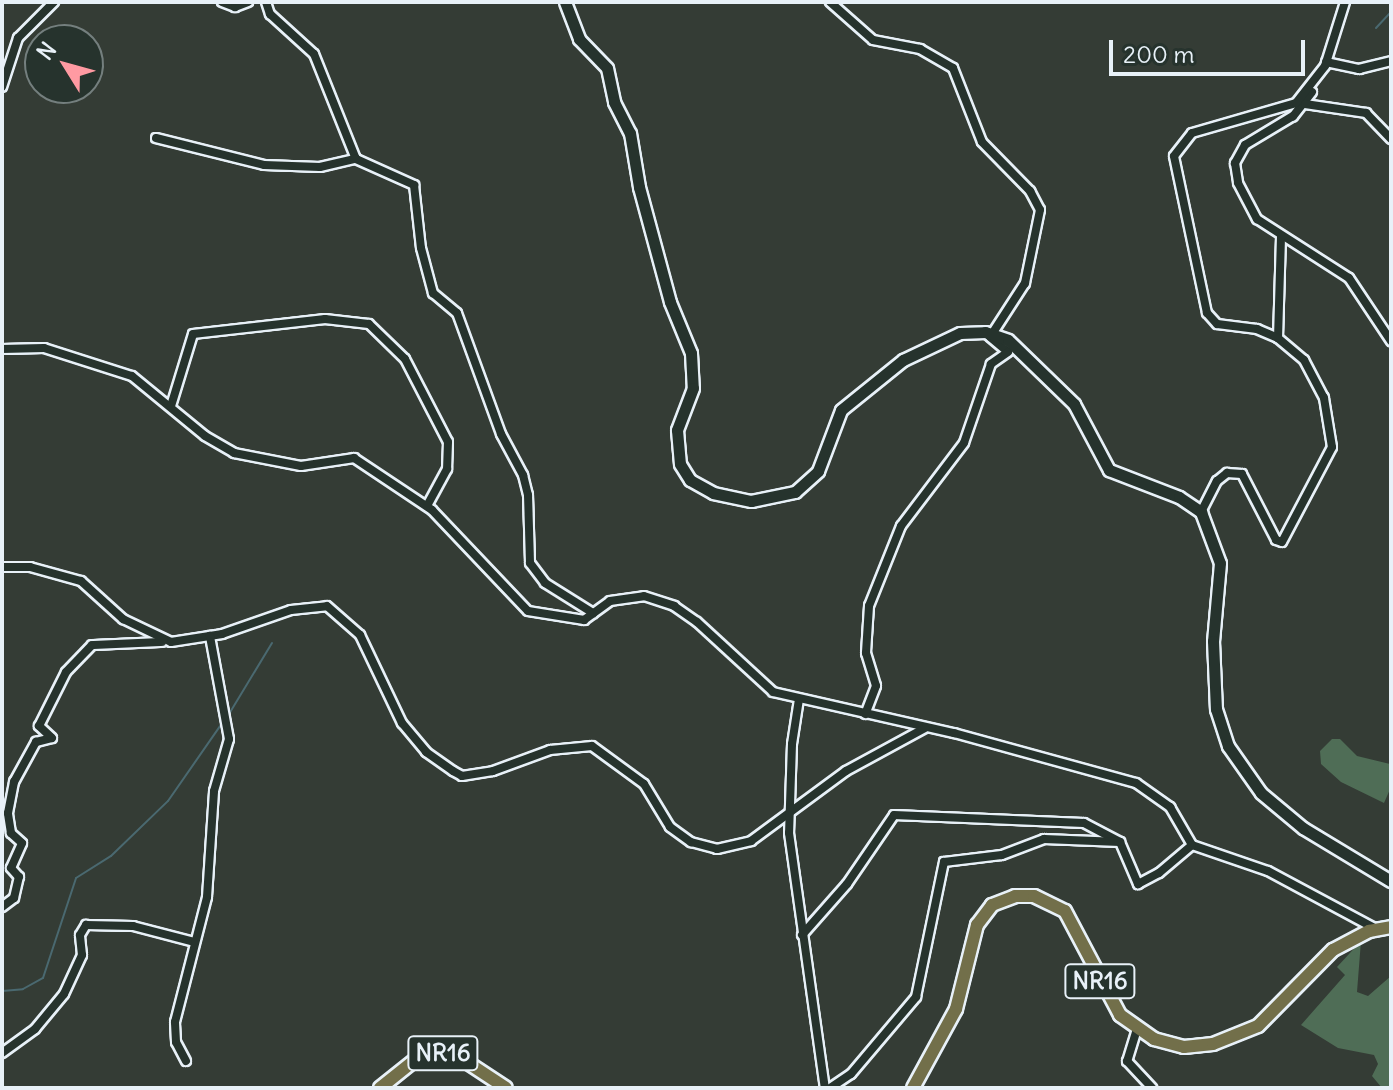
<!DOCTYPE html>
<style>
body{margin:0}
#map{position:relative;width:1393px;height:1090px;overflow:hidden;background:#343c35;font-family:Delius,sans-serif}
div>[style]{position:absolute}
.green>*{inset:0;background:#4f6d56}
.stream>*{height:2px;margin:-1px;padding:0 1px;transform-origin:1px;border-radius:1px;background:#4a6970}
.roads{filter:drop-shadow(2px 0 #e8f1f8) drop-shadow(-2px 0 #e8f1f8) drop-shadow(0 2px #e8f1f8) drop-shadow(0 -2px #e8f1f8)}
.minor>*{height:8px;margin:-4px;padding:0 4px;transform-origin:4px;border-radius:4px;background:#26332d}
.secondary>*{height:11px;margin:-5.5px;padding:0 5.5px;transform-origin:5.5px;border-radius:5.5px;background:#26332d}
.primary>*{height:12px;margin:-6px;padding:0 6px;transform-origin:6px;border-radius:6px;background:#726f4a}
span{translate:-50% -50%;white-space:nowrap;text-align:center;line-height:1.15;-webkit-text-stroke:6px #26332d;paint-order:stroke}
.shield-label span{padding:2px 6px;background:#26332d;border:2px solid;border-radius:6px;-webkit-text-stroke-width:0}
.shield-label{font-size:24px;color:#e8f1f8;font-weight:700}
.frame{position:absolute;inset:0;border:4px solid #e8f1f8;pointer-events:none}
.north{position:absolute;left:24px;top:24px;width:80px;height:80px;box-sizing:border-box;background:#26332d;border:2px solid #747f7e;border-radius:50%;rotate:307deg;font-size:22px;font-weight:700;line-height:32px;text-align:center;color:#e8f1f8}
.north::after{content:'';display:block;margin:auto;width:28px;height:36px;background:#ff9aa2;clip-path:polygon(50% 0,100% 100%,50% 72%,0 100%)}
.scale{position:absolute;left:1109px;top:40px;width:196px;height:36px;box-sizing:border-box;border:4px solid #e8f1f8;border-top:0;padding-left:10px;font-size:24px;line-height:28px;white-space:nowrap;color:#e8f1f8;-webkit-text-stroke:6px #26332d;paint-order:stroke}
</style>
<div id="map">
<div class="green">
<i style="clip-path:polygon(1332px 739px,1340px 739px,1357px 756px,1390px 764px,1391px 787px,1384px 803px,1341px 782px,1321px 764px,1320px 751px)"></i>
<i style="clip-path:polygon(1361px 941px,1357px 992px,1368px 996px,1391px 976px,1391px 1088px,1382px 1088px,1372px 1076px,1378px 1064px,1374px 1055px,1338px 1048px,1301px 1025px,1345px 975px,1337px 967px)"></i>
</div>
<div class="stream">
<i style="left:1376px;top:28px;width:22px;rotate:-47deg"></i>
<i style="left:229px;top:714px;width:83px;rotate:-58.8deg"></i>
<i style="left:2px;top:991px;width:21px;rotate:-5deg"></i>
<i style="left:23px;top:989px;width:23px;rotate:-29deg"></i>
<i style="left:43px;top:978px;width:105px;rotate:-71.7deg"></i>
<i style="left:76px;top:878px;width:41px;rotate:-32.2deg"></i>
<i style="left:111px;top:856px;width:79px;rotate:-44deg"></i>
<i style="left:168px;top:801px;width:96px;rotate:-55.2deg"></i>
</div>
<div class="roads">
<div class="minor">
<i style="left:222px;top:2px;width:14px;rotate:21deg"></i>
<i style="left:235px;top:7px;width:14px;rotate:-21deg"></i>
<i style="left:266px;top:2px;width:13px;rotate:72deg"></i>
<i style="left:270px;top:14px;width:59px;rotate:42.3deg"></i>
<i style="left:314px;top:54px;width:113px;rotate:68.2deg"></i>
<i style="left:356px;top:159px;width:64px;rotate:24.1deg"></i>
<i style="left:414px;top:185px;width:63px;rotate:83.7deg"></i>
<i style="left:421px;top:248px;width:47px;rotate:75.1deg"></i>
<i style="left:433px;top:293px;width:31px;rotate:40deg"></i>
<i style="left:457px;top:313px;width:129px;rotate:70deg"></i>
<i style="left:501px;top:434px;width:47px;rotate:61.8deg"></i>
<i style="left:523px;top:475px;width:21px;rotate:76deg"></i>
<i style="left:528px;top:495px;width:68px;rotate:88.3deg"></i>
<i style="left:530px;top:563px;width:25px;rotate:53deg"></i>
<i style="left:545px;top:583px;width:57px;rotate:32deg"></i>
<i style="left:830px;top:2px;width:57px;rotate:41.5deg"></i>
<i style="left:873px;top:40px;width:48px;rotate:10.8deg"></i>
<i style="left:920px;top:49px;width:38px;rotate:30deg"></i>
<i style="left:953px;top:68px;width:79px;rotate:68.6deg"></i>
<i style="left:982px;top:142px;width:69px;rotate:45.6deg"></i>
<i style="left:1030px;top:191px;width:21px;rotate:62deg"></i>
<i style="left:1040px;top:210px;width:75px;rotate:101.6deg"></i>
<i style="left:1025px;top:283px;width:64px;rotate:122.9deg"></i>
<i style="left:990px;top:337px;width:23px;rotate:40deg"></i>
<i style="left:1008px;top:352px;width:21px;rotate:145deg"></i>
<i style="left:991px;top:364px;width:83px;rotate:108.9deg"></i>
<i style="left:964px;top:443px;width:104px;rotate:127.2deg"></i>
<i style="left:901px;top:526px;width:86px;rotate:111.8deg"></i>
<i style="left:869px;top:606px;width:47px;rotate:93.7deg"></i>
<i style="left:866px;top:653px;width:34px;rotate:73deg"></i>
<i style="left:876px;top:686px;width:30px;rotate:111deg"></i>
<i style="left:1326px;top:62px;width:34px;rotate:12deg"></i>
<i style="left:1359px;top:69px;width:33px;rotate:-14deg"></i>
<i style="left:2px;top:87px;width:52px;rotate:-71.9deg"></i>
<i style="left:18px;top:38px;width:51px;rotate:-45deg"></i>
<i style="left:1312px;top:92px;width:31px;rotate:128deg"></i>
<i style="left:1293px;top:116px;width:56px;rotate:148.9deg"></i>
<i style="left:1245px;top:145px;width:21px;rotate:119deg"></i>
<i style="left:1235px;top:163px;width:20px;rotate:81deg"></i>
<i style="left:1238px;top:183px;width:41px;rotate:62.2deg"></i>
<i style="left:1257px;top:219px;width:109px;rotate:32.7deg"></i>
<i style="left:1349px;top:278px;width:76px;rotate:56.3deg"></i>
<i style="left:1305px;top:104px;width:62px;rotate:8.4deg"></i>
<i style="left:1366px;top:113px;width:36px;rotate:46deg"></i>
<i style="left:156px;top:138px;width:111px;rotate:14deg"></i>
<i style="left:264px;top:165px;width:56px;rotate:2deg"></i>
<i style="left:320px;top:167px;width:37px;rotate:-13deg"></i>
<i style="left:1278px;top:338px;width:102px;rotate:-88.3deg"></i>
<i style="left:2px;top:349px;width:42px;rotate:-1.4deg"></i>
<i style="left:44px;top:348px;width:92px;rotate:17.7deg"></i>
<i style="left:132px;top:376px;width:94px;rotate:39.4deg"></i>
<i style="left:205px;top:436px;width:34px;rotate:30deg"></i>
<i style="left:234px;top:453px;width:68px;rotate:11deg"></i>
<i style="left:301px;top:466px;width:54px;rotate:-8.6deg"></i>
<i style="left:354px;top:458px;width:94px;rotate:33.7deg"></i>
<i style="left:432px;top:510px;width:139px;rotate:46.5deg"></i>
<i style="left:528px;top:611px;width:57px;rotate:9.1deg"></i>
<i style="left:584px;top:620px;width:32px;rotate:-36deg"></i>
<i style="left:610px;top:601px;width:34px;rotate:-8deg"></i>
<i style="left:644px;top:596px;width:32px;rotate:18deg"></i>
<i style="left:674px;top:606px;width:28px;rotate:35deg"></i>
<i style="left:697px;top:622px;width:103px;rotate:42.6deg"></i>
<i style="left:773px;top:692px;width:186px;rotate:12.8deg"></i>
<i style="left:954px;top:733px;width:189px;rotate:15.4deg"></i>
<i style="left:1136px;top:783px;width:42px;rotate:35.2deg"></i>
<i style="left:1170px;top:807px;width:44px;rotate:59.9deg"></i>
<i style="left:1192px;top:845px;width:80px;rotate:18.9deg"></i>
<i style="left:1268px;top:871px;width:123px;rotate:28.2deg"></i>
<i style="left:171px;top:406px;width:75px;rotate:-73deg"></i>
<i style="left:193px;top:334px;width:133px;rotate:-6.5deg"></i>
<i style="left:325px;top:319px;width:44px;rotate:6.5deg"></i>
<i style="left:369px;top:324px;width:50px;rotate:44.2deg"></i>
<i style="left:405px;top:359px;width:93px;rotate:62.6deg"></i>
<i style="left:448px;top:442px;width:27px;rotate:92deg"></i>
<i style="left:447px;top:469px;width:42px;rotate:118.4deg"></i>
<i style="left:1201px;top:512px;width:35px;rotate:-63deg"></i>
<i style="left:1217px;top:481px;width:13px;rotate:-39deg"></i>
<i style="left:1227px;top:473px;width:15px;rotate:4deg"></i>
<i style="left:1242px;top:474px;width:74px;rotate:62.7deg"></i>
<i style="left:1276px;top:540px;width:6px;rotate:18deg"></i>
<i style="left:1282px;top:542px;width:107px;rotate:-62.2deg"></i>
<i style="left:1332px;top:447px;width:50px;rotate:-99.3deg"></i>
<i style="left:1324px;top:398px;width:43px;rotate:-117.8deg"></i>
<i style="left:1304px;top:360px;width:34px;rotate:-140deg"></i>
<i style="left:1278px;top:338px;width:23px;rotate:-157deg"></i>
<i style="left:1257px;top:329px;width:40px;rotate:-172.9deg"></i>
<i style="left:1217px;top:324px;width:15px;rotate:-132deg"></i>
<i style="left:1207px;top:313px;width:160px;rotate:-101.9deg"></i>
<i style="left:1174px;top:156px;width:29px;rotate:-52deg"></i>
<i style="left:1192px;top:133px;width:108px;rotate:-16.1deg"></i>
<i style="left:1296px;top:103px;width:47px;rotate:-51.9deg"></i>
<i style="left:1325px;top:66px;width:67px;rotate:-72.6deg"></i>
<i style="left:2px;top:567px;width:28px"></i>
<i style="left:30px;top:567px;width:53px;rotate:15.4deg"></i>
<i style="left:81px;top:581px;width:57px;rotate:42.1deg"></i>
<i style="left:123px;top:619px;width:53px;rotate:25.6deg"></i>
<i style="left:171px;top:642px;width:52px;rotate:-8.9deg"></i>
<i style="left:222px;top:634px;width:73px;rotate:-19.2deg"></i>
<i style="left:291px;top:610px;width:36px;rotate:-6deg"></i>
<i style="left:327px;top:606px;width:44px;rotate:41.3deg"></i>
<i style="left:360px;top:635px;width:98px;rotate:64.5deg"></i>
<i style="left:402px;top:723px;width:38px;rotate:50deg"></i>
<i style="left:426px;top:752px;width:33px;rotate:35deg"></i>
<i style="left:453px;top:771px;width:10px;rotate:29deg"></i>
<i style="left:462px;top:776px;width:31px;rotate:-9deg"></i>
<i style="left:493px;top:771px;width:61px;rotate:-20.2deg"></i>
<i style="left:550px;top:750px;width:42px;rotate:-5.4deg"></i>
<i style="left:592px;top:746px;width:64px;rotate:36.2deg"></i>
<i style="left:644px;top:784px;width:50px;rotate:58.8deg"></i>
<i style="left:670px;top:827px;width:26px;rotate:36deg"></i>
<i style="left:691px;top:842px;width:27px;rotate:15deg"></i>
<i style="left:717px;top:849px;width:35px;rotate:-13deg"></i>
<i style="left:751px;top:841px;width:118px;rotate:-36.4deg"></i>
<i style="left:846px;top:771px;width:90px;rotate:-28.6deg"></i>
<i style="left:799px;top:699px;width:46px;rotate:98.8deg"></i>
<i style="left:792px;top:744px;width:89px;rotate:91.9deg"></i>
<i style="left:789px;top:833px;width:258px;rotate:82deg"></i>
<i style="left:2px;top:907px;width:15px;rotate:-37deg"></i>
<i style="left:14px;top:898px;width:22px;rotate:-77deg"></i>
<i style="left:19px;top:877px;width:12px;rotate:-132deg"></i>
<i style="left:11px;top:868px;width:27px;rotate:-66deg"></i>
<i style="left:22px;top:843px;width:15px;rotate:-138deg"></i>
<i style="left:11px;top:833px;width:20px;rotate:-99deg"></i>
<i style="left:8px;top:813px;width:32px;rotate:-79deg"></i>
<i style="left:14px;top:782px;width:46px;rotate:-61.2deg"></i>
<i style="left:36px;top:742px;width:16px;rotate:-14deg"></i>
<i style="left:52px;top:738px;width:18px;rotate:-137deg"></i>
<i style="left:39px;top:726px;width:60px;rotate:-63.4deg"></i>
<i style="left:66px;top:672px;width:37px;rotate:-46deg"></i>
<i style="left:92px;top:645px;width:70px;rotate:-2.5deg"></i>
<i style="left:802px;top:935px;width:68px;rotate:-48.6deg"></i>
<i style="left:847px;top:884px;width:83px;rotate:-55.7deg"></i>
<i style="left:894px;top:815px;width:190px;rotate:2.4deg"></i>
<i style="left:1084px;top:823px;width:41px;rotate:27.8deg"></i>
<i style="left:1120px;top:842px;width:46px;rotate:66.8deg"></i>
<i style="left:1138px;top:884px;width:24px;rotate:-28deg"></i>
<i style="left:1159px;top:873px;width:43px;rotate:-40.3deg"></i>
<i style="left:1137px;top:1029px;width:34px;rotate:107deg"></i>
<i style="left:1127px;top:1061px;width:37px;rotate:47deg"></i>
<i style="left:2px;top:1053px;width:41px;rotate:-36deg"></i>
<i style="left:35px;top:1029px;width:45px;rotate:-50.4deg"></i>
<i style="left:64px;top:994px;width:43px;rotate:-65.2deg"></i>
<i style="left:82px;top:955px;width:20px;rotate:-96deg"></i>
<i style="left:80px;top:935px;width:12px;rotate:-59deg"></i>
<i style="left:86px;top:925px;width:47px;rotate:1.2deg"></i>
<i style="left:133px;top:926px;width:63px;rotate:14.7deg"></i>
<i style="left:186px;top:1061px;width:21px;rotate:-118deg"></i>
<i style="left:176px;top:1042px;width:20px;rotate:-93deg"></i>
<i style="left:175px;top:1022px;width:129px;rotate:-75.6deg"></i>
<i style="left:207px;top:897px;width:106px;rotate:-86.2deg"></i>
<i style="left:214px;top:791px;width:54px;rotate:-73.9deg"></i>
<i style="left:229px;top:739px;width:105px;rotate:-100.5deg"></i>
<i style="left:830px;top:1088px;width:25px;rotate:-34deg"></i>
<i style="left:851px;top:1074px;width:101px;rotate:-49.8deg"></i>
<i style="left:916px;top:997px;width:138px;rotate:-78.3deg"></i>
<i style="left:944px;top:862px;width:58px;rotate:-6.9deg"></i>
<i style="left:1002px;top:855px;width:45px;rotate:-20.9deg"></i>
<i style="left:1044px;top:839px;width:76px;rotate:2.3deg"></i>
</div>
<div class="secondary">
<i style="left:565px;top:2px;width:40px;rotate:69deg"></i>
<i style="left:579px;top:39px;width:40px;rotate:46deg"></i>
<i style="left:607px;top:68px;width:35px;rotate:78deg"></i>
<i style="left:614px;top:102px;width:35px;rotate:63deg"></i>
<i style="left:630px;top:133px;width:55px;rotate:80.5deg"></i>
<i style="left:639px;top:187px;width:119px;rotate:74.9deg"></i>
<i style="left:670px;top:302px;width:55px;rotate:67.6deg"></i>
<i style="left:691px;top:353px;width:35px;rotate:87deg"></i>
<i style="left:693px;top:388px;width:45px;rotate:110.9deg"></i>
<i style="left:677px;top:430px;width:34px;rotate:85deg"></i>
<i style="left:680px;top:464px;width:19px;rotate:58deg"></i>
<i style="left:690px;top:480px;width:26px;rotate:29deg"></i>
<i style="left:713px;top:493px;width:39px;rotate:12deg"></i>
<i style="left:751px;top:501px;width:45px;rotate:-11.6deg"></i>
<i style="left:795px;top:492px;width:31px;rotate:-42deg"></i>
<i style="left:818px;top:471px;width:65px;rotate:-69.3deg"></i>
<i style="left:841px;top:410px;width:80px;rotate:-38.9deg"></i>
<i style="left:903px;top:360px;width:63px;rotate:-25.3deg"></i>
<i style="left:960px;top:333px;width:25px;rotate:-2deg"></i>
<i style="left:985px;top:332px;width:24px;rotate:19deg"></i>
<i style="left:1008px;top:340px;width:92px;rotate:44.1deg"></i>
<i style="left:1074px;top:404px;width:75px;rotate:62.1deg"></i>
<i style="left:1109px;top:470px;width:75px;rotate:21.1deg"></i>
<i style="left:1179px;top:497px;width:27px;rotate:34deg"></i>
<i style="left:1201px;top:512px;width:54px;rotate:69.6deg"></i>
<i style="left:1220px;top:563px;width:78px;rotate:95.1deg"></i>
<i style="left:1213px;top:641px;width:68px;rotate:87.5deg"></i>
<i style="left:1216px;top:709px;width:39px;rotate:72deg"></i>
<i style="left:1228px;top:746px;width:57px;rotate:54.9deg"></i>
<i style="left:1261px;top:793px;width:55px;rotate:39.8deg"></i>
<i style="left:1303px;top:828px;width:103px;rotate:31.1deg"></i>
</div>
<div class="primary">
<i style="left:380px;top:1088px;width:45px;rotate:-38.7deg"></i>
<i style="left:415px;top:1060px;width:26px;rotate:-16deg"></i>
<i style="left:440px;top:1053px;width:19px;rotate:12deg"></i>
<i style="left:459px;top:1057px;width:56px;rotate:33.4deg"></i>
<i style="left:913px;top:1088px;width:90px;rotate:-61.4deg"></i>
<i style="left:956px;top:1009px;width:87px;rotate:-76deg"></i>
<i style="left:977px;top:925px;width:25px;rotate:-53deg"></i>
<i style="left:992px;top:905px;width:25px;rotate:-21deg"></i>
<i style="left:1015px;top:896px;width:19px"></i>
<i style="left:1034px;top:896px;width:34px;rotate:26deg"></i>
<i style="left:1065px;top:911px;width:118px;rotate:62.1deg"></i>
<i style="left:1120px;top:1015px;width:42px;rotate:35.2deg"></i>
<i style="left:1154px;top:1039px;width:31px;rotate:15deg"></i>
<i style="left:1184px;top:1047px;width:29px;rotate:-6deg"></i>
<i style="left:1213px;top:1044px;width:48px;rotate:-21.8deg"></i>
<i style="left:1258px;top:1026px;width:107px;rotate:-45.4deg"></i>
<i style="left:1333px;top:950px;width:41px;rotate:-27.8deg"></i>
<i style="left:1369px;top:931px;width:22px;rotate:-10deg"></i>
</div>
</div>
<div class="shield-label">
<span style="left:1100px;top:981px">NR16</span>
<span style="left:443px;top:1053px">NR16</span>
</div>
<div class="frame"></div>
<div class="north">N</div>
<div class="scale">200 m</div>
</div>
